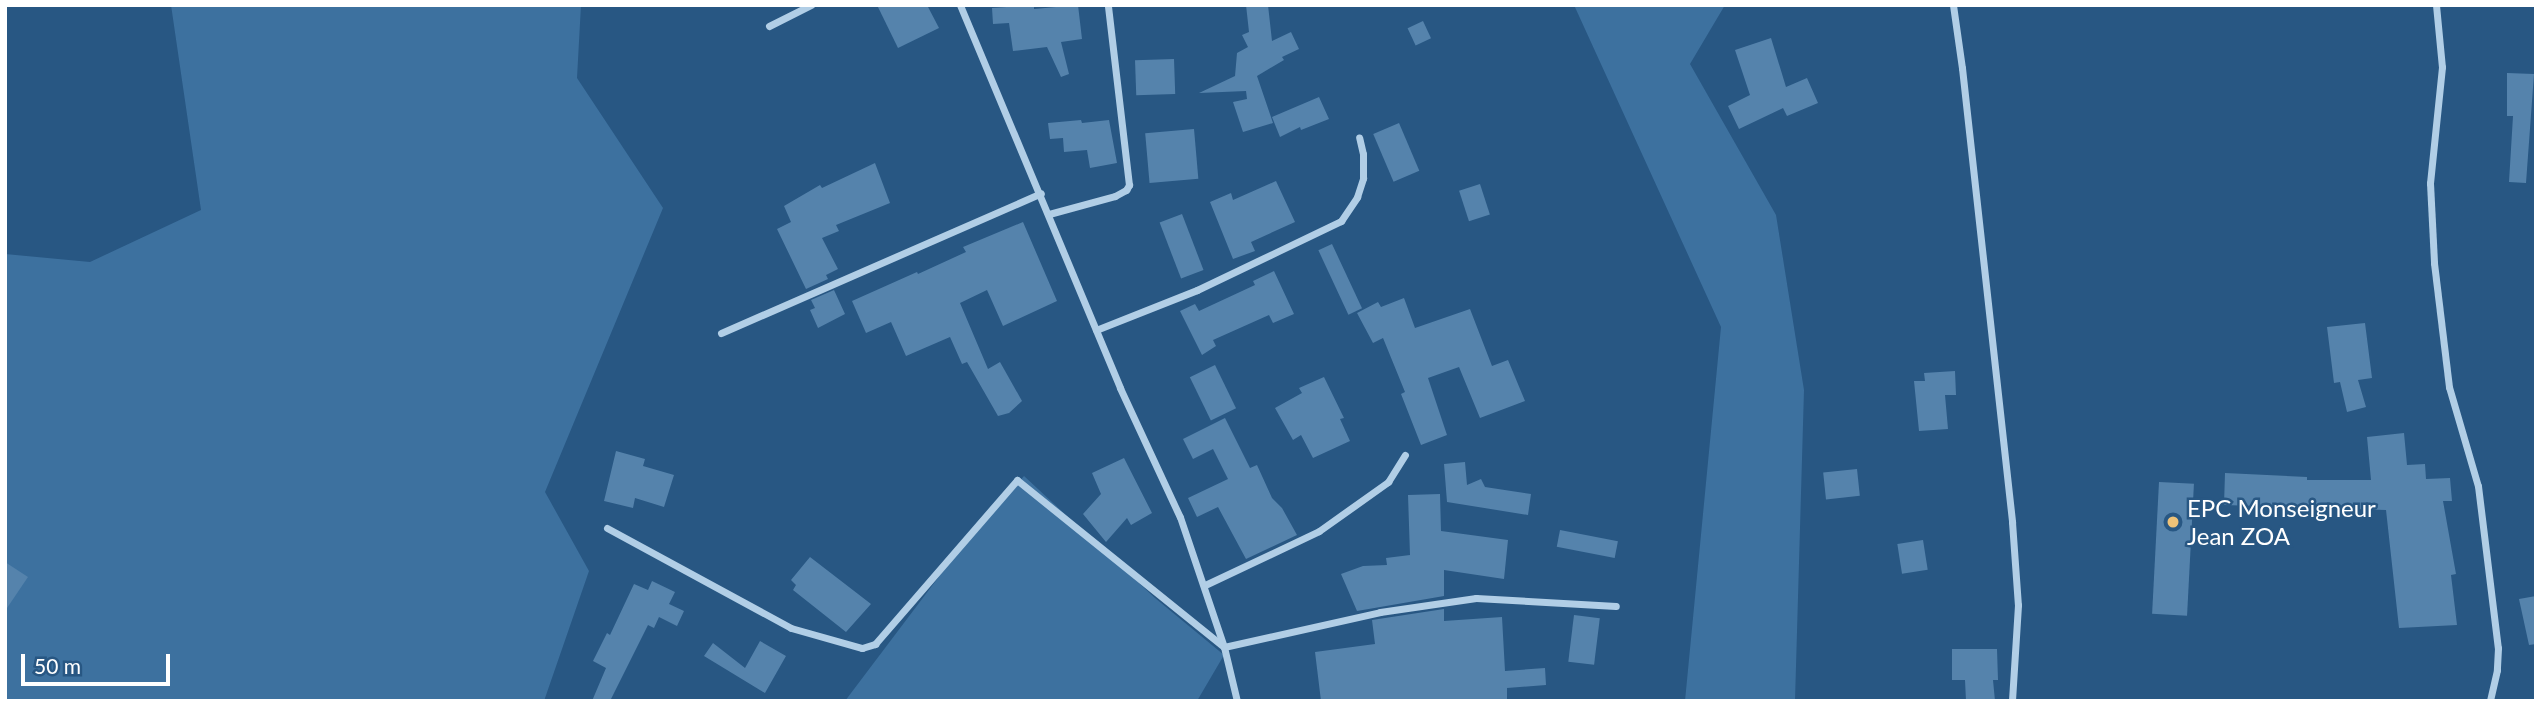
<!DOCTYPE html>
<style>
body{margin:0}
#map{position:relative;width:2541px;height:706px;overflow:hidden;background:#285783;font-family:Lato,sans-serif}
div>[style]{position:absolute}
.green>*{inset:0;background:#3d719f}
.building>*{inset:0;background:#5583ac;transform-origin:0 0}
.minor>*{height:7px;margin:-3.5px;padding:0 3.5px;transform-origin:3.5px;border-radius:3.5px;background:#b1cee6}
.dots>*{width:19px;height:19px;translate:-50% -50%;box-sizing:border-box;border:4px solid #285783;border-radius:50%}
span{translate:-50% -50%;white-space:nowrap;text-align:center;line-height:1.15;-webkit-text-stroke:5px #285783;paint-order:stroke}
.poi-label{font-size:24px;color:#fff}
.left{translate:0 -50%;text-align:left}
.frame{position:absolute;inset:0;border:7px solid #fff;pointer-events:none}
.scale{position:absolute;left:21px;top:654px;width:149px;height:32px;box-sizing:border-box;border:4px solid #fff;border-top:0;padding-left:9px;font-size:21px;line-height:24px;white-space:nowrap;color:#fff;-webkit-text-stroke:5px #285783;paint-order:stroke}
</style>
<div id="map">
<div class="green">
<i style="clip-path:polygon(171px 5px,581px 5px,577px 78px,663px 208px,545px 492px,589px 571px,544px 701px,5px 701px,5px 254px,90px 262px,201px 210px)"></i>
<i style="clip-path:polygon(1574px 5px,1725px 5px,1690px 64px,1776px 215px,1804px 390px,1795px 701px,1685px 701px,1721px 327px)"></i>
<i style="clip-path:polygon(1024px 476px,1155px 598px,1224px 655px,1197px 701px,845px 701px,950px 562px)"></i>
</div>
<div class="building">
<i style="clip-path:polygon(877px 5px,927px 5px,939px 28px,898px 48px)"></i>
<i style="clip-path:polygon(1034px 5px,1034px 9px,1078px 5px,1082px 39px,1061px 42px,1069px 74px,1061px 77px,1047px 47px,1013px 51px,1009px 23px,993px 24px,992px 8px)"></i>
<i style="clip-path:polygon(1246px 5px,1268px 5px,1272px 41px,1291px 32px,1299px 49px,1282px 57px,1284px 60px,1257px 76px,1273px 123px,1243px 132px,1233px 102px,1247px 99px,1246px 91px,1199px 93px,1235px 76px,1237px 53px,1248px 47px,1242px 35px,1249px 32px)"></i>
<i style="left:1423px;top:21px;width:19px;height:17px;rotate:65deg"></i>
<i style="clip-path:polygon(1771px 38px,1786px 87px,1807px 78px,1818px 103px,1787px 116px,1783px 108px,1739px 129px,1728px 106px,1750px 95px,1735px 50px)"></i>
<i style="left:1174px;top:59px;width:35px;height:39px;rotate:88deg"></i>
<i style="clip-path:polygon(2507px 73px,2534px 74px,2526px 183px,2509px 182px,2513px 116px,2507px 116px)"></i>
<i style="clip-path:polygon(1319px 97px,1329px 119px,1301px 130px,1300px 127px,1280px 137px,1272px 117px)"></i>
<i style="clip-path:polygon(1081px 120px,1082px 123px,1109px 120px,1117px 163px,1090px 168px,1087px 150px,1064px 152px,1063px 138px,1050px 139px,1048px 123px)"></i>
<i style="left:1399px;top:123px;width:52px;height:28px;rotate:67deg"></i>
<i style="left:1194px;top:129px;width:50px;height:49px;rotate:85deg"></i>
<i style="clip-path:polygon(875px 163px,890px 203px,836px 225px,839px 231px,822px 238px,838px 269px,826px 275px,828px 279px,806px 289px,777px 229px,791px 222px,784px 206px,820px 185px,822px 188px)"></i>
<i style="clip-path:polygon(1276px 181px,1295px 222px,1251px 242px,1255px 251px,1233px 259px,1210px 202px,1231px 193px,1233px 200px)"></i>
<i style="left:1480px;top:184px;width:32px;height:22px;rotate:72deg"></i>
<i style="left:1182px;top:214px;width:60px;height:24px;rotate:69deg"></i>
<i style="clip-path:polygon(1023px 222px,1057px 301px,1003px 326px,987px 290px,960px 303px,988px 369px,1000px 362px,1022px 401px,1009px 413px,998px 416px,967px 362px,962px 364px,950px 337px,906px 356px,891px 322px,866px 333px,852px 301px,917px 272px,918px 274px,966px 252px,963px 247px)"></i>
<i style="left:1332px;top:244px;width:71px;height:15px;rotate:65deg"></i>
<i style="clip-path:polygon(1274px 271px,1294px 314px,1273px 323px,1269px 315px,1213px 340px,1216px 346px,1202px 355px,1180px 311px,1195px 304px,1199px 311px,1255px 285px,1253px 281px)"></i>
<i style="clip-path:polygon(834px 290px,845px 314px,818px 328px,810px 310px,815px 308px,811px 300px)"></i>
<i style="clip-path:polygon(1404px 298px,1415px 328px,1470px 309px,1492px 366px,1508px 360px,1525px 401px,1480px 418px,1459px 367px,1428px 378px,1447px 435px,1421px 445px,1401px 394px,1405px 392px,1383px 338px,1373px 343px,1357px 313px,1378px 302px,1381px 307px)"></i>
<i style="clip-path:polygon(2365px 323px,2372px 378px,2358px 380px,2366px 407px,2347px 412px,2340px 382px,2334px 383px,2327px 327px)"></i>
<i style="left:1215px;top:365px;width:48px;height:28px;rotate:64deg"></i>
<i style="clip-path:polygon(1955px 371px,1956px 395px,1945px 395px,1948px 429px,1919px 431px,1914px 381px,1925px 381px,1924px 373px)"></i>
<i style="clip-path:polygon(1324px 377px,1344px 418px,1340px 419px,1350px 441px,1313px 458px,1301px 435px,1293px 440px,1275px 408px,1302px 393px,1299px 388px)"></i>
<i style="clip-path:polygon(1225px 418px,1250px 468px,1257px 465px,1272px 498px,1282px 508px,1297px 535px,1246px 559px,1218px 507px,1197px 517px,1188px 498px,1228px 479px,1213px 449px,1193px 459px,1183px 439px)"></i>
<i style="clip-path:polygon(2404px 433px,2407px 465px,2425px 464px,2426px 479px,2450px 478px,2452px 501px,2443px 501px,2456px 574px,2451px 575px,2457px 625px,2399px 628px,2386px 510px,2224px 505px,2225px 473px,2307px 477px,2307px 480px,2371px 480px,2367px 437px)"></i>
<i style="clip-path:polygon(616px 451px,645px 459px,643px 466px,674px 475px,664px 507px,635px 498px,633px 508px,604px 501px)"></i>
<i style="clip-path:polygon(1124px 458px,1152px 513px,1131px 525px,1127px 518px,1106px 542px,1083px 514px,1101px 494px,1092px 473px)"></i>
<i style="clip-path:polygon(1465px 462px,1467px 485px,1481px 479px,1485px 487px,1531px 494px,1528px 515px,1447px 502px,1444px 464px)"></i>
<i style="left:1857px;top:469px;width:27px;height:34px;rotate:84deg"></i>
<i style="left:2159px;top:482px;width:35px;height:132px;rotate:3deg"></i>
<i style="clip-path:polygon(1440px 494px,1441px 531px,1508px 540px,1504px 579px,1444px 570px,1444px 596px,1357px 611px,1341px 574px,1363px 566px,1387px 565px,1386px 558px,1410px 555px,1408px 495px)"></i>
<i style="left:1560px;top:530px;width:59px;height:17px;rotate:11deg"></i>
<i style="left:1923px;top:540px;width:30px;height:26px;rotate:81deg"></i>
<i style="clip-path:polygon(810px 557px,871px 604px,846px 632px,793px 590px,796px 585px,791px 580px)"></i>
<i style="clip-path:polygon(5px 562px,28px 577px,5px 611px)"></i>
<i style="clip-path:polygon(652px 581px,675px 592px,669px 604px,684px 611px,677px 626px,659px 617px,654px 628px,648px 625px,610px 701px,592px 701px,606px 668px,593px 661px,607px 633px,610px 635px,634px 584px,648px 590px)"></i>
<i style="clip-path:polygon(2536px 596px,2536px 644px,2529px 645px,2519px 599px)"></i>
<i style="clip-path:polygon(1444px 609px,1444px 621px,1502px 617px,1505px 671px,1545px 668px,1546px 685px,1507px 688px,1507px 701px,1321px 701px,1315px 652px,1375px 644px,1372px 620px)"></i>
<i style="left:1574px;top:615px;width:26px;height:47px;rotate:7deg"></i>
<i style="clip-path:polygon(760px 641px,786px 656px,765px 693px,704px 656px,713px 643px,745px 668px)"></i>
<i style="clip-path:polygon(1952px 649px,1997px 649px,1998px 680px,1993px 680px,1995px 701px,1966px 701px,1965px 680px,1952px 680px)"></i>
</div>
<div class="minor">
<i style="left:960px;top:5px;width:415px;rotate:67.3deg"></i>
<i style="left:1120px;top:388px;width:142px;rotate:65.1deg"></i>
<i style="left:1180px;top:517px;width:137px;rotate:71.3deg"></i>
<i style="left:1224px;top:647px;width:56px;rotate:76.5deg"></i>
<i style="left:1953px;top:5px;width:64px;rotate:81.9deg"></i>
<i style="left:1962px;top:68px;width:457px;rotate:83.7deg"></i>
<i style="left:2012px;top:522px;width:83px;rotate:85.9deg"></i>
<i style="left:2018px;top:605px;width:96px;rotate:93.6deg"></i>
<i style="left:2436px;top:5px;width:62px;rotate:84.5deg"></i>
<i style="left:2442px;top:67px;width:117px;rotate:95.9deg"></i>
<i style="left:2430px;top:183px;width:80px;rotate:87.1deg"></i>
<i style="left:2434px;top:263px;width:125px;rotate:83.1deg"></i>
<i style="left:2449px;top:387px;width:103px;rotate:73.7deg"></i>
<i style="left:2478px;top:486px;width:163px;rotate:83deg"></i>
<i style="left:2498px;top:648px;width:22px;rotate:93deg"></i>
<i style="left:2497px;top:670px;width:32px;rotate:103deg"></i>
<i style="left:769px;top:26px;width:47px;rotate:-26.6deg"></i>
<i style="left:1049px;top:214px;width:68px;rotate:-15.3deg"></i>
<i style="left:1115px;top:196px;width:13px;rotate:-29deg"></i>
<i style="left:1126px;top:190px;width:6px;rotate:-59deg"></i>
<i style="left:1129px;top:185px;width:181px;rotate:-96.7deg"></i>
<i style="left:1096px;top:330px;width:109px;rotate:-21.6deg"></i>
<i style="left:1197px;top:290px;width:160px;rotate:-25.6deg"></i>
<i style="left:1341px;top:221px;width:29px;rotate:-56deg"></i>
<i style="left:1357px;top:197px;width:20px;rotate:-72deg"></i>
<i style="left:1363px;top:178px;width:24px;rotate:-90deg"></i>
<i style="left:1363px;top:154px;width:17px;rotate:-103deg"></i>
<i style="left:721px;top:333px;width:349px;rotate:-23.6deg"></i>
<i style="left:607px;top:528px;width:209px;rotate:28.5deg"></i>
<i style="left:791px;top:628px;width:74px;rotate:15.7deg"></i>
<i style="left:862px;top:648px;width:14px;rotate:-17deg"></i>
<i style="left:875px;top:644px;width:217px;rotate:-49.1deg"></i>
<i style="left:1017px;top:480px;width:266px;rotate:38.9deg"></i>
<i style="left:1224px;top:647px;width:160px;rotate:-12.6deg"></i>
<i style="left:1380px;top:612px;width:97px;rotate:-8.3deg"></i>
<i style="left:1476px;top:598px;width:140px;rotate:3.3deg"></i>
<i style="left:1205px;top:585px;width:126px;rotate:-25.3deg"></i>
<i style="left:1319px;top:531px;width:85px;rotate:-35.4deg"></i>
<i style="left:1388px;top:482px;width:32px;rotate:-58deg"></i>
</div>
<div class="dots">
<i style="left:2173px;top:522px;background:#eec278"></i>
</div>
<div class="poi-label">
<span class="left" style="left:2187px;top:522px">EPC Monseigneur<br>Jean ZOA</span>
</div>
<div class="frame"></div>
<div class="scale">50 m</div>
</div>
